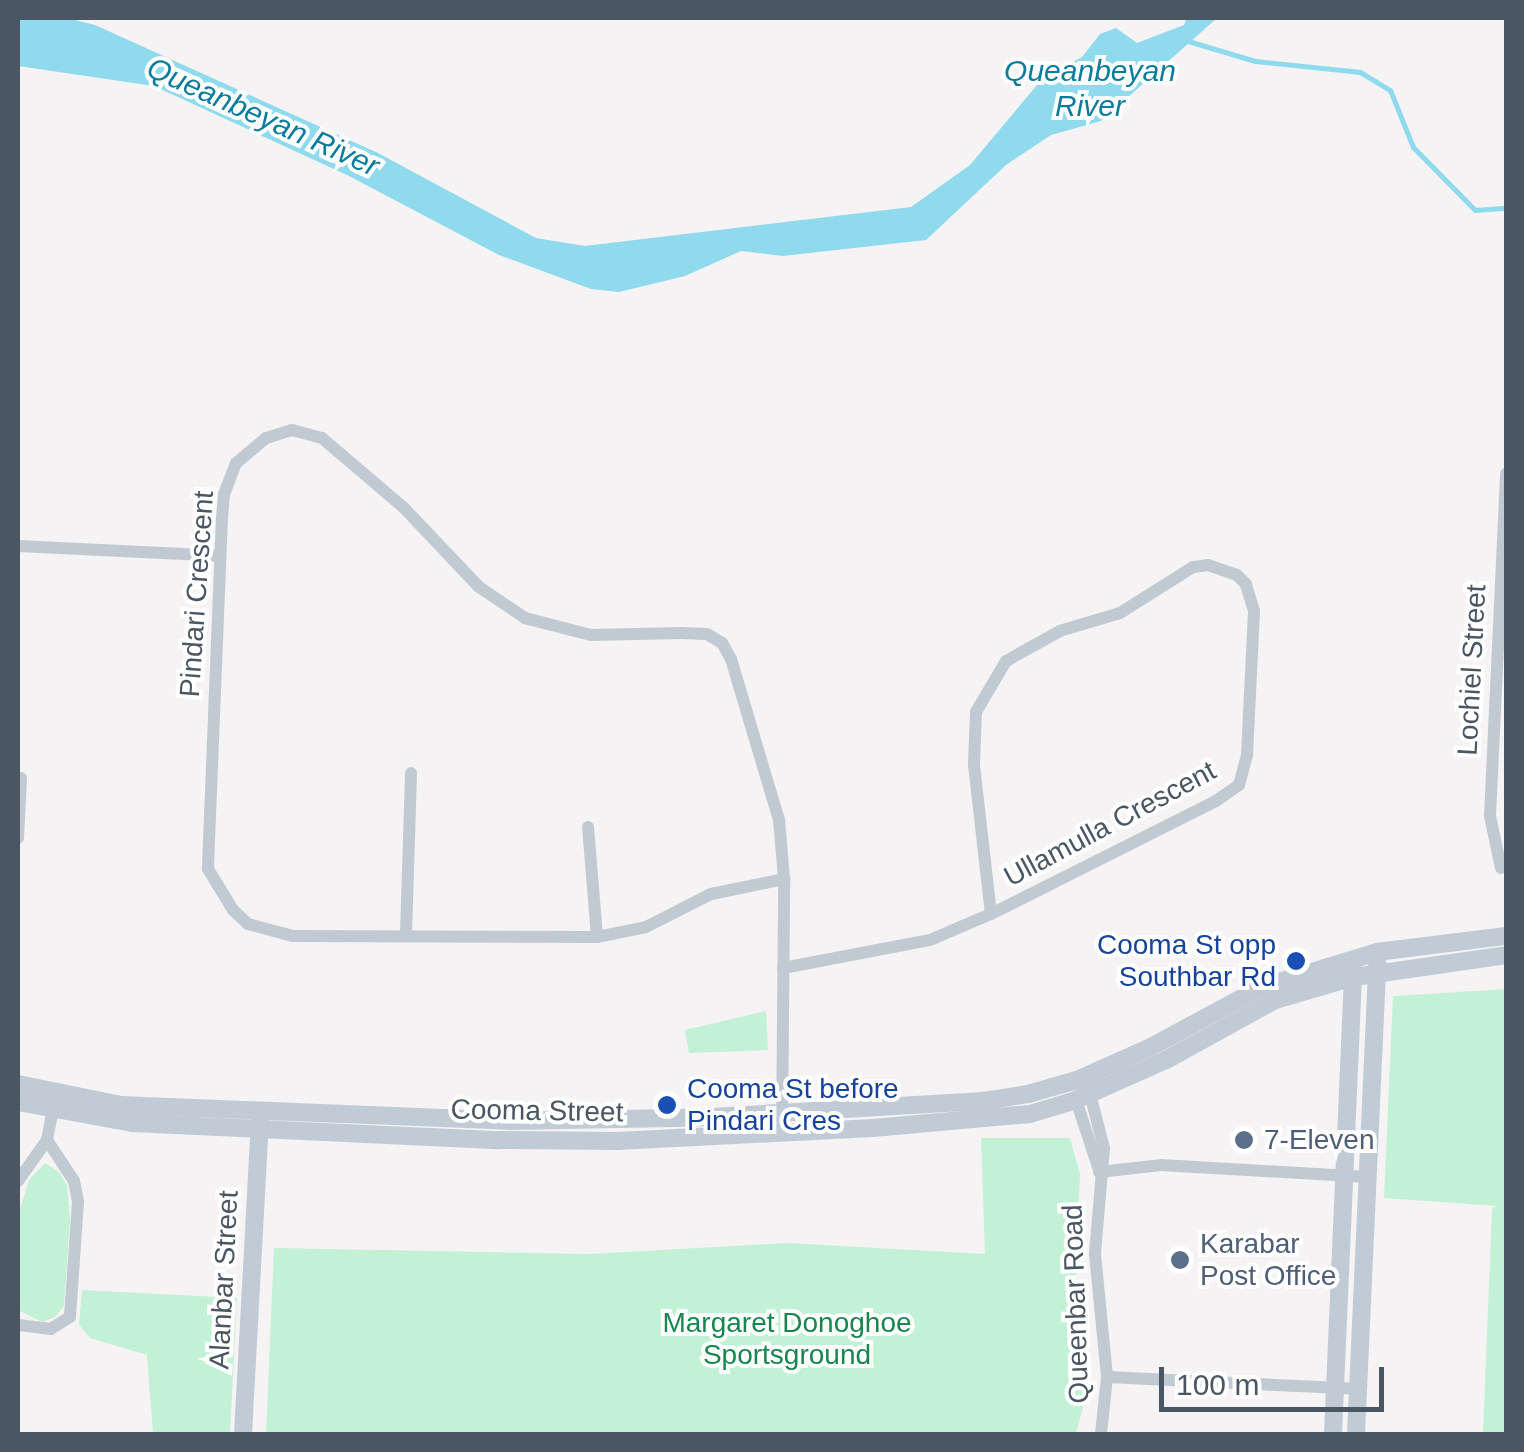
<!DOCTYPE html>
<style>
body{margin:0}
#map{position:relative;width:1524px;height:1452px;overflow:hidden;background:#f5f3f3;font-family:Arial,sans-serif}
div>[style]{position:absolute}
.green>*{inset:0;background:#c3f1d5}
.water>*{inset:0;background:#90daee}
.stream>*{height:5px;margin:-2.5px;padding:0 2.5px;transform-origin:2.5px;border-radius:2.5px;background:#90daee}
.street>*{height:12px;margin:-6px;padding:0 6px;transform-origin:6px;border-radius:6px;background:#c1cad2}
.secondary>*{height:18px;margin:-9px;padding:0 9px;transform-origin:9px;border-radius:9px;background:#c1cbd6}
.dots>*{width:28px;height:28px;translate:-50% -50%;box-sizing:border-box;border:5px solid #fff;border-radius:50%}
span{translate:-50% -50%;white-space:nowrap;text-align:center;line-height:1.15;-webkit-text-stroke:8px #fff;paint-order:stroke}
.street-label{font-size:28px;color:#4a5661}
.transit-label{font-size:28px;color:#164399}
.right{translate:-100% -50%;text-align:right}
.left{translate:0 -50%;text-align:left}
.service-label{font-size:28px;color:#4e5e75}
.park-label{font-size:28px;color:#17864f}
.water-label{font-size:30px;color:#0c7c9b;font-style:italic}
.frame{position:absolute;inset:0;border:20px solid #4a5661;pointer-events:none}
.scale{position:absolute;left:1159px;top:1367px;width:225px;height:45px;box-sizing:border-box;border:5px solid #4a5661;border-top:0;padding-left:12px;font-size:30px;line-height:35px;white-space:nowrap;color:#4a5661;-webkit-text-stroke:8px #fff;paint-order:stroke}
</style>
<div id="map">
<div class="green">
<i style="clip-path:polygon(1506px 989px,1506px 1434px,1483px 1434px,1492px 1209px,1497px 1206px,1384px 1198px,1393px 996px)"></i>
<i style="clip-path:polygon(766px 1011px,768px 1050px,689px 1053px,685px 1030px)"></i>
<i style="clip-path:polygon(981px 1138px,1070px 1138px,1080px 1174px,1076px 1277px,1087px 1391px,1076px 1434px,266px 1434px,274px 1248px,590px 1254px,788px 1243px,985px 1254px)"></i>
<i style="clip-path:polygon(45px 1163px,59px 1172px,67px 1185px,70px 1220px,64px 1306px,55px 1317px,42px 1322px,18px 1310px,18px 1216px,29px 1180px)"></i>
<i style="clip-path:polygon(82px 1290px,237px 1298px,230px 1434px,153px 1434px,147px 1355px,90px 1338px,79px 1325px)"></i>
</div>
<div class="water">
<i style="clip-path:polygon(18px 18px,67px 18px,95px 25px,378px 153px,536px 238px,585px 246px,911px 207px,970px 165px,1042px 79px,1082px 57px,1100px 34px,1116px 28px,1137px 43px,1184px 25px,1187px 18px,1217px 18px,1101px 121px,1051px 135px,1006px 165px,926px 240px,783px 256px,741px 251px,685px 276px,619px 292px,591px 289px,499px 255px,349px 176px,154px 86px,18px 66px)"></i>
</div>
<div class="stream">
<i style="left:1188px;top:41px;width:70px;rotate:16.6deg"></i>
<i style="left:1255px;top:61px;width:106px;rotate:6deg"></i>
<i style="left:1360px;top:72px;width:35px;rotate:31deg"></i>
<i style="left:1390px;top:90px;width:61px;rotate:68deg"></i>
<i style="left:1413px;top:147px;width:88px;rotate:45.5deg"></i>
<i style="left:1475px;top:210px;width:31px;rotate:-4deg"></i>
</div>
<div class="street">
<i style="left:18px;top:546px;width:202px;rotate:2.8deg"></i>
<i style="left:588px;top:827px;width:110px;rotate:85.3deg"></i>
<i style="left:18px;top:838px;width:60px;rotate:-87.1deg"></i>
<i style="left:1501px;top:868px;width:53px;rotate:-101.9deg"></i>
<i style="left:1490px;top:816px;width:343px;rotate:-87.3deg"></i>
<i style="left:406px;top:934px;width:161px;rotate:-88.2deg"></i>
<i style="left:783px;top:968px;width:150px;rotate:-10.8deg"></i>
<i style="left:930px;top:940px;width:66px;rotate:-23.1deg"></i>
<i style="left:991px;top:914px;width:252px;rotate:-26.7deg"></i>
<i style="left:1216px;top:801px;width:28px;rotate:-35deg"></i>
<i style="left:1239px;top:785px;width:31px;rotate:-75deg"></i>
<i style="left:1247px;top:755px;width:144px;rotate:-87.2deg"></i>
<i style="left:1254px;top:611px;width:28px;rotate:-107deg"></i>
<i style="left:1246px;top:584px;width:13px;rotate:-135deg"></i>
<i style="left:1237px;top:575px;width:31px;rotate:-161deg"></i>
<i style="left:1208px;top:565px;width:15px;rotate:172deg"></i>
<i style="left:1193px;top:567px;width:86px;rotate:147.8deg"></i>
<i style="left:1120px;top:613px;width:63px;rotate:163.3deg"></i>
<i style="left:1060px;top:631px;width:62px;rotate:150.9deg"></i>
<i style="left:1006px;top:661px;width:59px;rotate:120.5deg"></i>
<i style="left:976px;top:712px;width:53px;rotate:92.2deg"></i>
<i style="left:974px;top:765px;width:150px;rotate:83.5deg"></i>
<i style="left:1090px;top:1094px;width:56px;rotate:75.5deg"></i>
<i style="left:1104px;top:1148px;width:106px;rotate:94.9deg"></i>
<i style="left:1095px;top:1254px;width:124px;rotate:84.4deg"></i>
<i style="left:1107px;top:1377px;width:57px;rotate:96deg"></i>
<i style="left:1076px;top:1100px;width:74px;rotate:71.8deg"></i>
<i style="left:782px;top:1132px;width:253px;rotate:-89.5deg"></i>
<i style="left:784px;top:879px;width:59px;rotate:-94.8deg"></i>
<i style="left:779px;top:820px;width:168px;rotate:-106.6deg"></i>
<i style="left:731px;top:659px;width:18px;rotate:-119deg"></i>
<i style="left:722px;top:643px;width:17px;rotate:-149deg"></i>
<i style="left:707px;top:634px;width:26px;rotate:-178deg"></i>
<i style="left:681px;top:633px;width:90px;rotate:178.7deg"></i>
<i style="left:591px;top:635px;width:68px;rotate:-165.6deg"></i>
<i style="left:525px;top:618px;width:55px;rotate:-146deg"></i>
<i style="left:479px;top:587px;width:110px;rotate:-133.5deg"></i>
<i style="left:403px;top:507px;width:106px;rotate:-139.6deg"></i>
<i style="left:322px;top:438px;width:31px;rotate:-165deg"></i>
<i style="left:292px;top:430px;width:27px;rotate:163deg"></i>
<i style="left:266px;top:438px;width:39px;rotate:140deg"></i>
<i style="left:236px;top:463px;width:34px;rotate:111deg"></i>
<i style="left:224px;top:495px;width:22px;rotate:95deg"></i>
<i style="left:222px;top:517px;width:352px;rotate:92.3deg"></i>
<i style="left:208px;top:869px;width:48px;rotate:58.6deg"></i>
<i style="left:233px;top:910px;width:21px;rotate:43deg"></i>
<i style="left:248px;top:924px;width:47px;rotate:14.9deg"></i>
<i style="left:293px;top:936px;width:304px;rotate:0.2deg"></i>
<i style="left:597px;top:937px;width:50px;rotate:-11.5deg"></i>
<i style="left:646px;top:927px;width:73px;rotate:-26.9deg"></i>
<i style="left:711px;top:894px;width:75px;rotate:-11.6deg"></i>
<i style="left:47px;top:1140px;width:32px;rotate:-79deg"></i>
<i style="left:1099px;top:1172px;width:62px;rotate:-6.4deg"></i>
<i style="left:1161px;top:1165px;width:207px;rotate:3.3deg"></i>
<i style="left:18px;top:1181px;width:50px;rotate:-54.7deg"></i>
<i style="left:47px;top:1140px;width:49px;rotate:56.6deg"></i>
<i style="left:74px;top:1181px;width:21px;rotate:79deg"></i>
<i style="left:78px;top:1202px;width:115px;rotate:94deg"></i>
<i style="left:70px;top:1317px;width:22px;rotate:148deg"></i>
<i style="left:51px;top:1329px;width:33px;rotate:-173deg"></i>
<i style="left:1107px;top:1377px;width:251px;rotate:2.7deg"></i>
</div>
<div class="secondary">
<i style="left:18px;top:1084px;width:104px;rotate:11.6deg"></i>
<i style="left:120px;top:1105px;width:391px;rotate:2.3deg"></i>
<i style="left:511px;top:1121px;width:201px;rotate:-1.1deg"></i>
<i style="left:712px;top:1117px;width:272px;rotate:-3.4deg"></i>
<i style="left:984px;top:1101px;width:45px;rotate:-9deg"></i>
<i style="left:1028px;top:1094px;width:51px;rotate:-15.9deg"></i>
<i style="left:1077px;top:1080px;width:81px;rotate:-24deg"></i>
<i style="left:1151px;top:1047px;width:126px;rotate:-28.4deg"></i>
<i style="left:1262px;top:987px;width:120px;rotate:-16.9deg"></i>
<i style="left:1377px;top:952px;width:130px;rotate:-7.1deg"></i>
<i style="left:18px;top:1102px;width:116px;rotate:10.4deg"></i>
<i style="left:132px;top:1123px;width:367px;rotate:2.7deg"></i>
<i style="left:499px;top:1140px;width:118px;rotate:0.5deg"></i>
<i style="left:617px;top:1141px;width:256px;rotate:-2.9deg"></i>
<i style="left:873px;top:1128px;width:158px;rotate:-5.1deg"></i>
<i style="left:1030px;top:1114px;width:48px;rotate:-16.9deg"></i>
<i style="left:1076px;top:1100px;width:98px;rotate:-24deg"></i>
<i style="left:1166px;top:1060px;width:124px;rotate:-28.8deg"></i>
<i style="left:1275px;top:1000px;width:82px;rotate:-16.2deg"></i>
<i style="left:1354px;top:977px;width:154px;rotate:-8.2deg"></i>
<i style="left:243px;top:1434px;width:314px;rotate:-86.9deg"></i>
<i style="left:1333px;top:1434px;width:464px;rotate:-87.5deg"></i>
<i style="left:1356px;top:1434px;width:471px;rotate:-87.4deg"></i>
</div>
<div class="dots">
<i style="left:1296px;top:961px;background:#1a4fb4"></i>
<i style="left:667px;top:1105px;background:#1a4fb4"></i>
<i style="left:1244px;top:1140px;background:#5c6f8a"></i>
<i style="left:1180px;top:1260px;background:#5c6f8a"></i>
</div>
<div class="street-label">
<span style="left:197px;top:594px;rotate:-86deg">Pindari Crescent</span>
<span style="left:1472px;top:670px;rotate:-87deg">Lochiel Street</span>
<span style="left:1110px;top:824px;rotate:-28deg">Ullamulla Crescent</span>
<span style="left:537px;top:1111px;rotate:1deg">Cooma Street</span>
<span style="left:224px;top:1280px;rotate:-87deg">Alanbar Street</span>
<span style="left:1076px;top:1304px;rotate:-92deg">Queenbar Road</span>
</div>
<div class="transit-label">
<span class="right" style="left:1276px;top:961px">Cooma St opp<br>Southbar Rd</span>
<span class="left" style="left:687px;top:1105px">Cooma St before<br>Pindari Cres</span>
</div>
<div class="service-label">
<span class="left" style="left:1264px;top:1140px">7-Eleven</span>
<span class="left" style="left:1200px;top:1260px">Karabar<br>Post Office</span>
</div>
<div class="park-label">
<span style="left:787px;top:1339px">Margaret Donoghoe<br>Sportsground</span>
</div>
<div class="water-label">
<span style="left:1090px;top:88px">Queanbeyan<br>River</span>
<span style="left:263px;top:117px;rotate:24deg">Queanbeyan River</span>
</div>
<div class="frame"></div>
<div class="scale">100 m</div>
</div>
